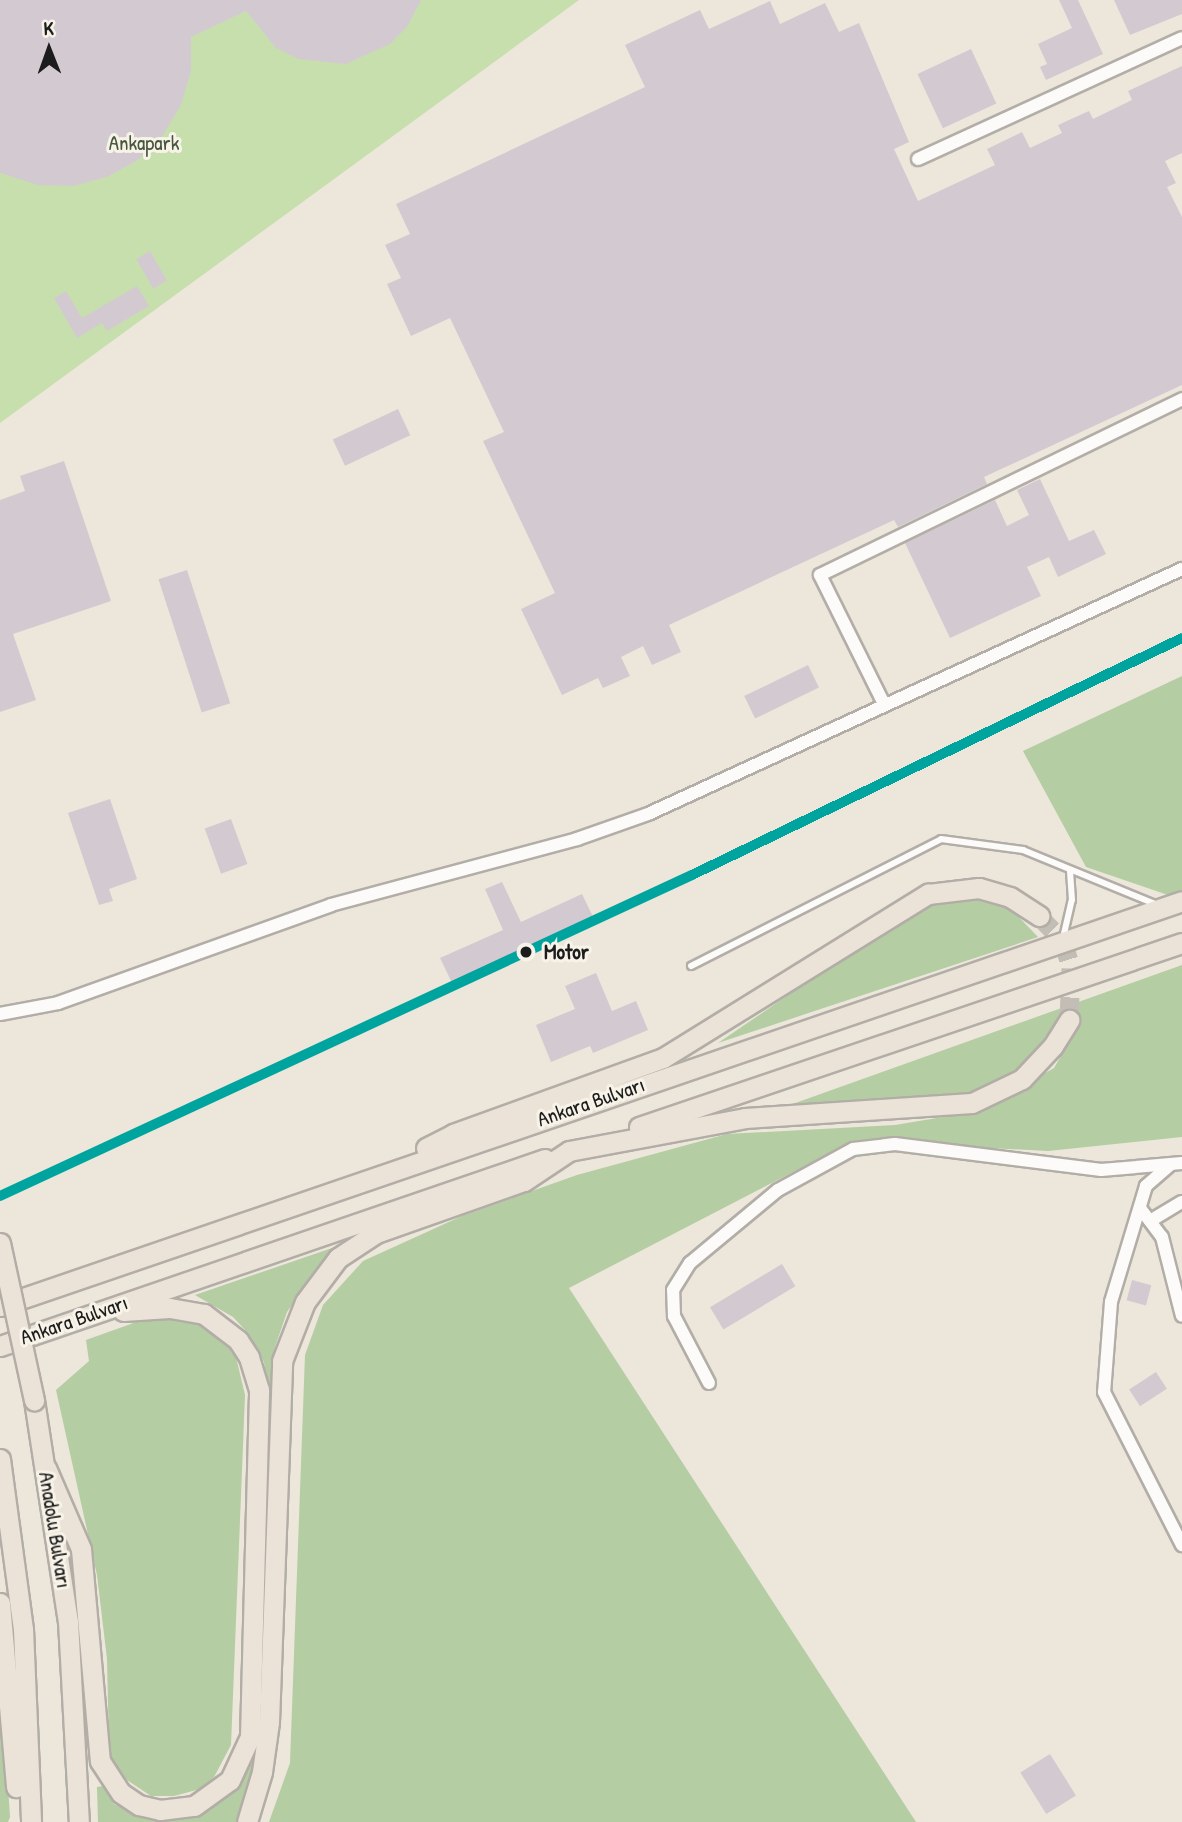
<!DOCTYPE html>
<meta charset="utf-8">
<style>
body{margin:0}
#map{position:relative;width:1182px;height:1822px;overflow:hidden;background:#ece6db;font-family:"Patrick Hand",sans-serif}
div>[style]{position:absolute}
.green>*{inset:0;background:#c7dfad}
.forest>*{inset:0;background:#b4cda2}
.building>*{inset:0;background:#d3cad1;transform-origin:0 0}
.primary-tunnel>*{height:19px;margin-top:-9.5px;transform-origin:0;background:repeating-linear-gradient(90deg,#c2beb5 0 19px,transparent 0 29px)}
.roads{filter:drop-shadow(2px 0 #b2aea7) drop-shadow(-2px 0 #b2aea7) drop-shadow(0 2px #b2aea7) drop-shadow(0 -2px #b2aea7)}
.lane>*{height:6px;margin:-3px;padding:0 3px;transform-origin:3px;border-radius:3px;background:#fcfbfa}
.street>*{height:12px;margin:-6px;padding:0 6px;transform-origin:6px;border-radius:6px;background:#fcfbfa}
.primary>*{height:19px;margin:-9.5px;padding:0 9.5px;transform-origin:9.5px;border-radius:9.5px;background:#ece3d8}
.bridges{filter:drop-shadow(2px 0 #b2aea7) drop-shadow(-2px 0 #b2aea7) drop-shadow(0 2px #b2aea7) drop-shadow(0 -2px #b2aea7)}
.primary-bridge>*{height:19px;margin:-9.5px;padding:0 9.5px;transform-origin:9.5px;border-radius:9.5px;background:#ece3d8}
.rail-1>*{height:10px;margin:-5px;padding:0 5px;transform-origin:5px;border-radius:5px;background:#00a49f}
.dots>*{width:19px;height:19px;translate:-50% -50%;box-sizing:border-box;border:4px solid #f7f3e8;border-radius:50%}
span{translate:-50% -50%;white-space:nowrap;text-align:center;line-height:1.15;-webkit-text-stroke:6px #f7f3e8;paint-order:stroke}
.park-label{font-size:21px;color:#46553c}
.stop-label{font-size:21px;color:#1c1c1c;font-weight:700}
.left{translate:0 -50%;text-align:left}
.street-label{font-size:21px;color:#1c1c1c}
.north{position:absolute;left:14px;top:14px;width:70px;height:70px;-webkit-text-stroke:5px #f7f3e8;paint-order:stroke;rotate:359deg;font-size:19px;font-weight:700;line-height:28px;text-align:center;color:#1c1c1c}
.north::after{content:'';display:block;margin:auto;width:24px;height:32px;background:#1c1c1c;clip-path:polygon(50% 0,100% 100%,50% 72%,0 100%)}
</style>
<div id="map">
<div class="green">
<i style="clip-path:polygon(0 0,579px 0,0 423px)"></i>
</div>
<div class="forest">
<i style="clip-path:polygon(1182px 676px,1182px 890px,1168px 895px,1086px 867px,1023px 751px)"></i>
<i style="clip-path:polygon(962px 898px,1006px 904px,1038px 937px,718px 1043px,916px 908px)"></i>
<i style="clip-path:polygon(1182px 965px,1182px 1137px,1048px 1151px,853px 1141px,569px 1288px,916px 1822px,269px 1822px,290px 1763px,305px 1355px,323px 1305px,363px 1261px,462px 1216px,577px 1175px,727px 1134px,895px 1125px,979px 1111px,1054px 1068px,1081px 1021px,1059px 1020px,1025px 1063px,994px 1085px,958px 1095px,787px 1106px)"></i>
<i style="clip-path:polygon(332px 1248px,287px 1312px,275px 1347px,268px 1398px,264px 1362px,248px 1333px,233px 1317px,195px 1295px)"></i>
<i style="clip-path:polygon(156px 1315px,199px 1324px,226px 1342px,235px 1353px,245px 1395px,231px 1745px,214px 1777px,200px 1789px,174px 1796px,151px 1796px,127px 1780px,114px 1765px,109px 1747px,107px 1659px,97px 1575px,56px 1390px,89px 1361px,86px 1340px)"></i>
<i style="clip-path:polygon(0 1662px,10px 1817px,8px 1822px,0 1822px)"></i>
<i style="clip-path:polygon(253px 1751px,259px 1752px,252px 1784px,236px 1822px,98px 1822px,97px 1787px,103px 1786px,114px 1804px,150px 1819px,193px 1817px,228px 1796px)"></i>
</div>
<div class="building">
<i style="clip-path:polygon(0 0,421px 0,407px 27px,390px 44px,346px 64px,298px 59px,276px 48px,246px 11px,191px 37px,191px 71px,181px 105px,163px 135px,138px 160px,107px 177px,73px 186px,38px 185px,0 173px)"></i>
<i style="clip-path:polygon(1059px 0,1078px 0,1103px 54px,1046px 80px,1040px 67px,1047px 64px,1038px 44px,1072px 28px)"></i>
<i style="clip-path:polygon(1114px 0,1182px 0,1182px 14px,1130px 35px)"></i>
<i style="clip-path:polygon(770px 1px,780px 24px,825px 3px,839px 32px,859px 23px,909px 142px,894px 149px,918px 201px,995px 165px,987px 149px,1022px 132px,1030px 148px,1062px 133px,1058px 125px,1089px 111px,1093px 119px,1132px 100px,1128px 91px,1182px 66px,1182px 153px,1165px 161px,1176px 183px,1167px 187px,1182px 217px,1182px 385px,984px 477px,987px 484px,898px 527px,894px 520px,669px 625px,681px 652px,652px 665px,643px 646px,621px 657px,630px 676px,603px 688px,598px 678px,562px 695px,521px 609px,555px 593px,483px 441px,504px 432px,450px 318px,411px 336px,387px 284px,401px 278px,385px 245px,410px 234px,396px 204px,645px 87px,625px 45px,700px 10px,709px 29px)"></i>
<i style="left:971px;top:49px;width:60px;height:59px;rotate:65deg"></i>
<i style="left:150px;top:251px;width:34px;height:16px;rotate:60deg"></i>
<i style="clip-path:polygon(137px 286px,149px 306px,107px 331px,102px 323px,77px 338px,54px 298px,66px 291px,82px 318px)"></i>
<i style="left:398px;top:409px;width:29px;height:72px;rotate:65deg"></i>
<i style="clip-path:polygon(64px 461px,111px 601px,13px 634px,36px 700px,0 712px,0 500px,25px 491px,20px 476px)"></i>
<i style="clip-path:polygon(1040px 479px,1069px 541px,1094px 530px,1106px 554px,1058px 577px,1049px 557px,1027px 567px,1041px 596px,950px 638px,905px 543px,995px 500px,1007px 526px,1029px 515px,1017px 490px)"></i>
<i style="left:187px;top:570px;width:140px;height:30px;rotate:72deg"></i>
<i style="left:808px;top:665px;width:25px;height:71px;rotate:64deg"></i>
<i style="clip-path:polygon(110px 799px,137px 879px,109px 889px,113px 901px,99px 905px,68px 813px)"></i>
<i style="left:231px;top:819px;width:48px;height:28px;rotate:70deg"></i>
<i style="clip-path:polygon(502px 882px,521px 922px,582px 894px,596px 923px,454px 987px,440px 958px,503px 930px,485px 889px)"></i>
<i style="clip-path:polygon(596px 973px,612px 1011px,636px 1001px,648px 1030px,593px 1053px,590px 1046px,551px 1062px,536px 1025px,575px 1009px,565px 986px)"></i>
<i style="left:782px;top:1264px;width:26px;height:84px;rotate:59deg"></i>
<i style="left:1132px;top:1280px;width:20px;height:21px;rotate:15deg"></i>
<i style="left:1156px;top:1372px;width:20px;height:32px;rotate:57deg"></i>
<i style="left:1050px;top:1754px;width:49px;height:35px;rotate:58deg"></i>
</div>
<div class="primary-tunnel">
<i style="left:1039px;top:916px;width:35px;rotate:46deg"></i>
<i style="left:1063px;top:941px;width:28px;rotate:73deg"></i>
<i style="left:1071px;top:968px;width:52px;rotate:92.2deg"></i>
</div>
<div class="roads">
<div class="lane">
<i style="left:1063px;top:938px;width:39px;rotate:-77deg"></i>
<i style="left:1072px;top:900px;width:29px;rotate:-94deg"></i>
<i style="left:691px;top:966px;width:280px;rotate:-26.9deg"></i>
<i style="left:941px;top:839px;width:83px;rotate:7.6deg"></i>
<i style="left:1023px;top:850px;width:146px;rotate:22.2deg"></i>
</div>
<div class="street">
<i style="left:918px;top:159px;width:290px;rotate:-24.6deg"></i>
<i style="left:884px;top:704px;width:144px;rotate:-116.4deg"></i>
<i style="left:820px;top:575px;width:403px;rotate:-25.9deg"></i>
<i style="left:0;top:1014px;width:59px;rotate:-10.7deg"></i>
<i style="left:58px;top:1003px;width:290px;rotate:-19.7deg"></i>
<i style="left:331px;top:905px;width:255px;rotate:-15deg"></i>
<i style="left:577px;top:839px;width:75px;rotate:-19.4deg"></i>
<i style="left:648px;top:814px;width:588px;rotate:-24.65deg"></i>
<i style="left:1170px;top:1165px;width:32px;rotate:139deg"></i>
<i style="left:1146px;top:1186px;width:121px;rotate:106.8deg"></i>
<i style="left:1111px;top:1302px;width:90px;rotate:94.4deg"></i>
<i style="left:1104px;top:1392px;width:172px;rotate:63deg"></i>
<i style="left:1140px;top:1208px;width:36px;rotate:53deg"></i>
<i style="left:1162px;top:1237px;width:81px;rotate:75.8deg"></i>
<i style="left:1150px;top:1221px;width:37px;rotate:-31deg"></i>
<i style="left:709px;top:1383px;width:76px;rotate:-117.6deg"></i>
<i style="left:674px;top:1316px;width:26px;rotate:-92deg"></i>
<i style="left:673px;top:1290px;width:32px;rotate:-58deg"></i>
<i style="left:690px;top:1263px;width:114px;rotate:-39.7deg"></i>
<i style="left:778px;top:1190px;width:85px;rotate:-28.7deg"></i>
<i style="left:853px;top:1149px;width:42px;rotate:-6.8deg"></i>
<i style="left:895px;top:1144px;width:208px;rotate:7.2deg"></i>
<i style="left:1101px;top:1170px;width:81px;rotate:-4.9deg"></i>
</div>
<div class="primary">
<i style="left:639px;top:1127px;width:573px;rotate:-18.72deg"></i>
<i style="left:426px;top:1148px;width:30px;rotate:-27deg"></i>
<i style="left:453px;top:1134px;width:223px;rotate:-19.9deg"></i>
<i style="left:663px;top:1058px;width:312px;rotate:-31.8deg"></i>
<i style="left:928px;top:894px;width:51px;rotate:-6.7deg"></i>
<i style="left:979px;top:888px;width:32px;rotate:16deg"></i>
<i style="left:1010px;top:897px;width:35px;rotate:33deg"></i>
<i style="left:0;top:1306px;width:1249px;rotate:-18.91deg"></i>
<i style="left:0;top:1346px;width:576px;rotate:-18.94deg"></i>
<i style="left:34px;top:1400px;width:224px;rotate:81.3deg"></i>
<i style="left:68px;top:1621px;width:201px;rotate:86.9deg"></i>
<i style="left:0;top:1459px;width:172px;rotate:82.3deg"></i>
<i style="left:23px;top:1629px;width:193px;rotate:87.6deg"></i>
<i style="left:46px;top:1468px;width:88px;rotate:66.6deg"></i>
<i style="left:81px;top:1549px;width:213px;rotate:84.9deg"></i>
<i style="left:100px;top:1761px;width:38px;rotate:57deg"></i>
<i style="left:121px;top:1793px;width:22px;rotate:34deg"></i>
<i style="left:139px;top:1805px;width:22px;rotate:13deg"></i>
<i style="left:160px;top:1810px;width:34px;rotate:-7deg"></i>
<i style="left:194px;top:1806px;width:44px;rotate:-35.8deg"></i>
<i style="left:230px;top:1780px;width:47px;rotate:-65.1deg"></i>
<i style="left:250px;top:1737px;width:347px;rotate:-88.5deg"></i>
<i style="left:259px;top:1390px;width:34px;rotate:-107deg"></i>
<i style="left:249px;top:1357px;width:20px;rotate:-123deg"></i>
<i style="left:238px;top:1340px;width:43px;rotate:-142.6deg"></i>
<i style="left:204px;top:1314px;width:36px;rotate:-170deg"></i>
<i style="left:169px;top:1308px;width:46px;rotate:176.3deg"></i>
<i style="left:0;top:1603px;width:185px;rotate:85deg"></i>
<i style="left:247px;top:1822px;width:52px;rotate:-73.3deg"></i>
<i style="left:262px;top:1772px;width:50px;rotate:-82deg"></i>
<i style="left:269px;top:1722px;width:361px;rotate:-87.9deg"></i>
<i style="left:282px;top:1361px;width:63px;rotate:-68.7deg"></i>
<i style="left:305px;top:1302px;width:55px;rotate:-53.1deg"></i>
<i style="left:338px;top:1258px;width:45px;rotate:-33.3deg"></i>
<i style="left:376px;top:1233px;width:157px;rotate:-19.4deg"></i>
<i style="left:524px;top:1181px;width:54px;rotate:-33.7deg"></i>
<i style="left:569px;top:1151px;width:179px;rotate:-10.6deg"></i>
<i style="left:745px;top:1118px;width:227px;rotate:-3.8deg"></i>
<i style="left:972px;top:1103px;width:55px;rotate:-25.6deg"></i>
<i style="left:1022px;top:1079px;width:45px;rotate:-46.8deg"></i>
<i style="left:1053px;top:1046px;width:31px;rotate:-58deg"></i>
</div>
</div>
<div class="bridges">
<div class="primary-bridge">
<i style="left:0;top:1243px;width:161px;rotate:77.8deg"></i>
</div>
</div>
<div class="rail-1">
<i style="left:0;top:1196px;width:763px;rotate:-24.89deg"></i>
<i style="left:692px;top:875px;width:544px;rotate:-25.81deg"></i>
</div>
<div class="dots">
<i style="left:526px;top:952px;background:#1c1c1c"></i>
</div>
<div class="park-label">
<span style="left:144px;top:143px">Ankapark</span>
</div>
<div class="stop-label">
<span class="left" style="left:544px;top:952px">Motor</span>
</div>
<div class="street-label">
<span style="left:591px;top:1102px;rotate:-19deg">Ankara Bulvarı</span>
<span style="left:74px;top:1320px;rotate:-19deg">Ankara Bulvarı</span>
<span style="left:55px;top:1530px;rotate:81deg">Anadolu Bulvarı</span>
</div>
<div class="north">K</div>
</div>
